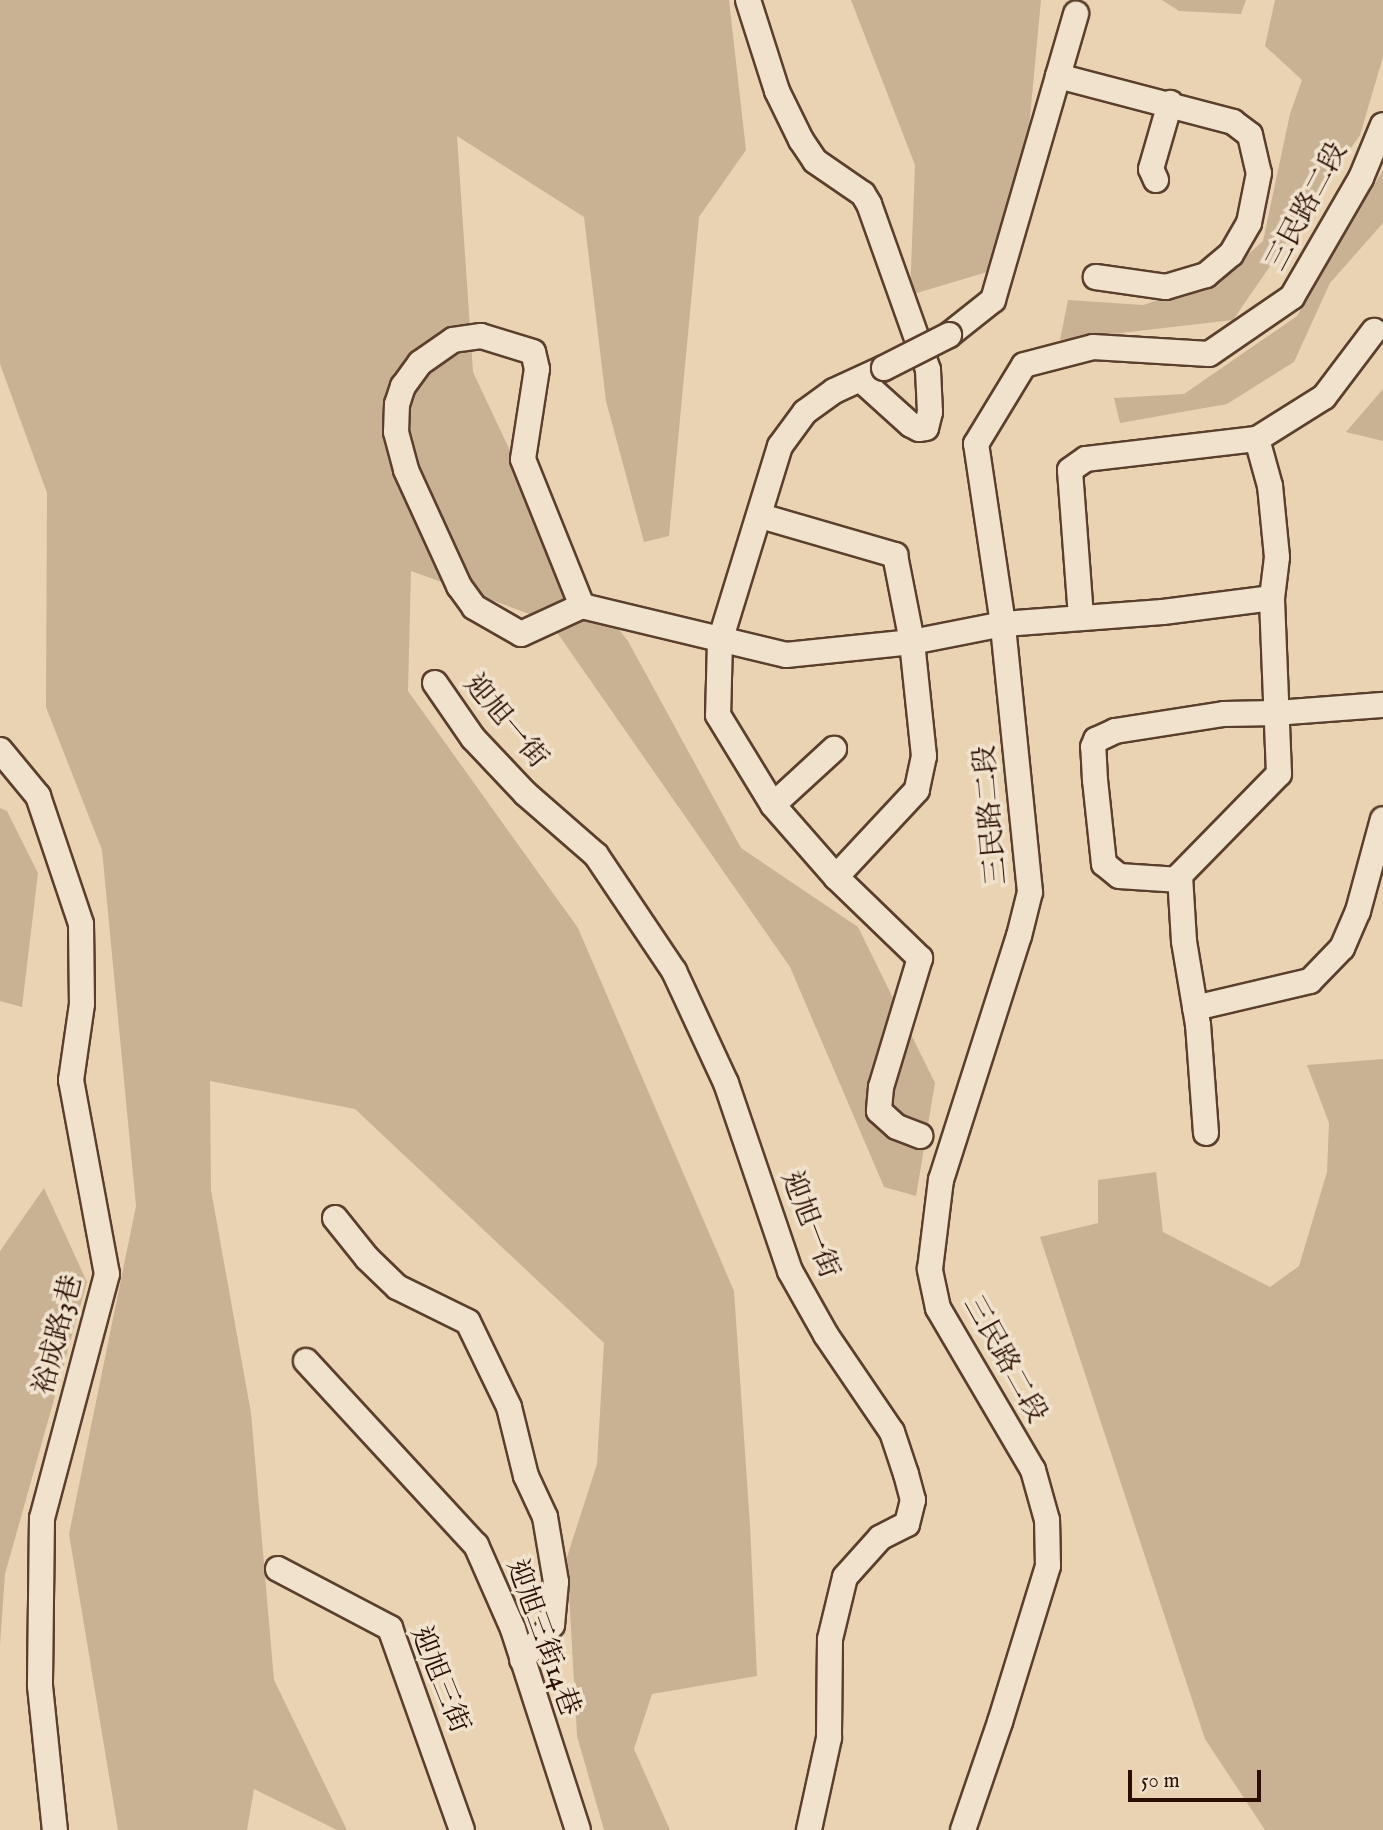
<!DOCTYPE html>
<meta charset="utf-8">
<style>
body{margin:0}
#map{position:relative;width:1383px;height:1830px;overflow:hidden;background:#e9d3b2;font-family:"IM FELL English","Noto Serif TC",serif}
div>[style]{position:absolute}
.green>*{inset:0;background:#c9b294}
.roads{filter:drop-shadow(2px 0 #5a3f2c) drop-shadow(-2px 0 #5a3f2c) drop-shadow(0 2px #5a3f2c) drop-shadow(0 -2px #5a3f2c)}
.minor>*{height:24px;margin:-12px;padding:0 12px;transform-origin:12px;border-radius:12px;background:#f1e2cd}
.bridges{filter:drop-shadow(2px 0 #5a3f2c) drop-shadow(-2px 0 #5a3f2c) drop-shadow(0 2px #5a3f2c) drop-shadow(0 -2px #5a3f2c)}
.minor-bridge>*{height:24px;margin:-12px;padding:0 12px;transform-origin:12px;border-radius:12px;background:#f1e2cd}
span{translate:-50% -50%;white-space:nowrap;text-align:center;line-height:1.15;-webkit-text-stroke:7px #f1e2cd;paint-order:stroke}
.street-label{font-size:28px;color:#2a0e00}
.scale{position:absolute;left:1128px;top:1770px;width:133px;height:32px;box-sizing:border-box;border:4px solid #2a0e00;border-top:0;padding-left:9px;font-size:21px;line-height:24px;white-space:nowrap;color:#2a0e00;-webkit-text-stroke:5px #f1e2cd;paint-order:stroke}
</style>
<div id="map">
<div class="green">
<i style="clip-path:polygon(0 0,729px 0,746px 150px,699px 217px,669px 536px,644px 542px,606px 401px,584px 217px,457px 136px,473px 372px,558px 553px,628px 641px,741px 848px,858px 927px,935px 1083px,916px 1196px,884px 1187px,790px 967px,549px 621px,411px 571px,408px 691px,578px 928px,734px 1291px,750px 1525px,757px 1676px,652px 1694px,634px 1749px,670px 1830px,604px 1830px,577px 1736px,567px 1557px,597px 1464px,604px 1343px,355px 1109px,210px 1081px,211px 1190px,251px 1413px,274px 1680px,347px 1830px,337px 1830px,254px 1789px,247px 1830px,118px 1830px,69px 1534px,136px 1206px,102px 850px,46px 707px,47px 493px,0 364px)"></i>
<i style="clip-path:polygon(851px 0,1041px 0,1021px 213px,1004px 267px,910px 295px,915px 165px)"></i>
<i style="clip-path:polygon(1162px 0,1246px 0,1241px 14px,1179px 11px)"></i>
<i style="clip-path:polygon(1275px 0,1383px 0,1383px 57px,1360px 135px,1233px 320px,1060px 340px,1068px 300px,1143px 305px,1220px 280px,1263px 241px,1290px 114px,1302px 80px,1265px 46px)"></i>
<i style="clip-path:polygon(1383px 170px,1383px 223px,1330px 283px,1294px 362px,1227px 404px,1120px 423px,1114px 398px,1184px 394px,1297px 316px)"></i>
<i style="clip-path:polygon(1383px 389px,1383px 441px,1346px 432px)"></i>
<i style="clip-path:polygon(0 808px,7px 811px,38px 873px,22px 1007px,0 1001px)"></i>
<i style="clip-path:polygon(1383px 1059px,1383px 1830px,1265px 1830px,1205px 1739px,1040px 1237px,1098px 1223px,1098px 1180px,1156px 1172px,1163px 1232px,1270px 1287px,1299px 1266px,1327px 1172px,1329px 1123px,1307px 1065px)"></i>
<i style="clip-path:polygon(44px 1188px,87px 1282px,5px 1574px,0 1645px,0 1251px)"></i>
</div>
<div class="roads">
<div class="minor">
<i style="left:748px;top:0;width:96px;rotate:72.3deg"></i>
<i style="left:777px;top:91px;width:55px;rotate:63.9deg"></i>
<i style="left:801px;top:140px;width:25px;rotate:56deg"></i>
<i style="left:815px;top:161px;width:58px;rotate:34.5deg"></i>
<i style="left:863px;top:194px;width:12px;rotate:59deg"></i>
<i style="left:869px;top:204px;width:176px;rotate:70.4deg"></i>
<i style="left:928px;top:370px;width:42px;rotate:87.3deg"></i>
<i style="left:930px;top:412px;width:16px;rotate:104deg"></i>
<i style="left:926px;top:428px;width:7px;rotate:172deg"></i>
<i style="left:919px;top:429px;width:9px;rotate:-153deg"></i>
<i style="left:911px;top:425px;width:67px;rotate:-138deg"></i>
<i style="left:1058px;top:76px;width:65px;rotate:-73.8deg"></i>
<i style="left:1156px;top:180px;width:12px;rotate:-114deg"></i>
<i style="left:1151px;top:169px;width:69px;rotate:-73.9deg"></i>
<i style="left:949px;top:335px;width:56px;rotate:-38.5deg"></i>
<i style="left:993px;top:300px;width:233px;rotate:-73.8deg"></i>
<i style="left:1058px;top:76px;width:181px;rotate:14.7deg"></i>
<i style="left:1233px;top:122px;width:21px;rotate:37deg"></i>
<i style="left:1250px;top:135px;width:39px;rotate:77deg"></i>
<i style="left:1259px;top:173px;width:51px;rotate:101.3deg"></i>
<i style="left:1249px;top:223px;width:36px;rotate:120deg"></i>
<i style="left:1231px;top:254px;width:33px;rotate:140deg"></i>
<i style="left:1206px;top:275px;width:42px;rotate:163.3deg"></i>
<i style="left:1166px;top:287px;width:71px;rotate:-171.9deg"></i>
<i style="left:884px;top:368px;width:55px;rotate:155.3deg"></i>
<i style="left:834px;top:391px;width:36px;rotate:144deg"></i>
<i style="left:805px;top:412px;width:42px;rotate:126.3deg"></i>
<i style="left:780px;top:446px;width:204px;rotate:107.1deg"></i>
<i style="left:720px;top:641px;width:74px;rotate:91.5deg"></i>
<i style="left:718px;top:715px;width:105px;rotate:58.6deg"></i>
<i style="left:773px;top:805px;width:96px;rotate:48.8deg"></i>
<i style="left:836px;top:877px;width:117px;rotate:44deg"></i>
<i style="left:920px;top:958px;width:135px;rotate:106.8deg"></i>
<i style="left:881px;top:1087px;width:24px;rotate:95deg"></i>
<i style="left:879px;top:1111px;width:24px;rotate:42deg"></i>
<i style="left:897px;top:1127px;width:25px;rotate:21deg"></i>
<i style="left:761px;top:516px;width:140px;rotate:16.2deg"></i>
<i style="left:895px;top:555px;width:89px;rotate:78.9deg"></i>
<i style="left:912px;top:642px;width:115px;rotate:84deg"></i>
<i style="left:924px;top:756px;width:35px;rotate:102deg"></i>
<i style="left:917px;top:790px;width:119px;rotate:133deg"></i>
<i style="left:582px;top:606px;width:158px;rotate:-111.9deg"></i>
<i style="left:523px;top:459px;width:91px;rotate:-81.2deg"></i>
<i style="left:537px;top:369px;width:17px;rotate:-103deg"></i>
<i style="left:533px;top:352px;width:54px;rotate:-162.9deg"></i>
<i style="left:481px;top:336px;width:28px;rotate:172deg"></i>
<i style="left:453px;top:340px;width:40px;rotate:145.1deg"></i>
<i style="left:420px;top:363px;width:29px;rotate:126deg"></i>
<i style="left:403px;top:386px;width:19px;rotate:108deg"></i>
<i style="left:397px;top:404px;width:28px;rotate:92deg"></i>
<i style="left:396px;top:432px;width:39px;rotate:75deg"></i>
<i style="left:406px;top:470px;width:128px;rotate:65.4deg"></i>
<i style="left:459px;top:586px;width:26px;rotate:54deg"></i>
<i style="left:474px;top:607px;width:54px;rotate:29.9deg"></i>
<i style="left:521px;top:634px;width:67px;rotate:-24.7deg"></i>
<i style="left:582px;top:606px;width:210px;rotate:13.5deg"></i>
<i style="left:786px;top:655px;width:127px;rotate:-5.9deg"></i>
<i style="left:912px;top:642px;width:93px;rotate:-11.2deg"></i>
<i style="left:1003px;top:624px;width:160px;rotate:-4.3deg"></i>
<i style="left:1163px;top:612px;width:110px;rotate:-7.3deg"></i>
<i style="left:1081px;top:617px;width:147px;rotate:-94.3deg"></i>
<i style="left:1070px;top:470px;width:19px;rotate:-35deg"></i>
<i style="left:1086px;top:459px;width:172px;rotate:-6.7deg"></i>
<i style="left:435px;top:683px;width:67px;rotate:55.4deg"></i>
<i style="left:473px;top:738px;width:77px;rotate:46.6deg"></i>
<i style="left:526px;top:794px;width:93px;rotate:41.1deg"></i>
<i style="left:596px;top:855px;width:140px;rotate:56.1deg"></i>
<i style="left:674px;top:971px;width:123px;rotate:65.1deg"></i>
<i style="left:726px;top:1083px;width:199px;rotate:71.2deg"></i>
<i style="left:790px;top:1271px;width:73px;rotate:60.6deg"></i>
<i style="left:826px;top:1335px;width:117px;rotate:55.8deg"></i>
<i style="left:892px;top:1432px;width:44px;rotate:71.6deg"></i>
<i style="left:906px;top:1474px;width:27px;rotate:75deg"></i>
<i style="left:913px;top:1500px;width:25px;rotate:104deg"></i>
<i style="left:907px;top:1524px;width:30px;rotate:153deg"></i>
<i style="left:880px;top:1538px;width:52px;rotate:131.9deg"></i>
<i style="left:845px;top:1577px;width:64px;rotate:103.6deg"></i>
<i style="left:830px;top:1639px;width:99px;rotate:90.6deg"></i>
<i style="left:829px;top:1738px;width:94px;rotate:102.3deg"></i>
<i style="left:0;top:750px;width:60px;rotate:50.4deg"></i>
<i style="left:38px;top:796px;width:135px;rotate:71.4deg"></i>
<i style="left:81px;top:924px;width:80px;rotate:89.3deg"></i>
<i style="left:82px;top:1004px;width:77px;rotate:98.2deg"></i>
<i style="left:71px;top:1080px;width:197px;rotate:79.5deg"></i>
<i style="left:107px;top:1274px;width:253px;rotate:104.9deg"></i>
<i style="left:42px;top:1518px;width:168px;rotate:90.7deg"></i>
<i style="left:40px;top:1686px;width:145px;rotate:84.1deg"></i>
<i style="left:773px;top:805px;width:83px;rotate:-42.6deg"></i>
<i style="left:1180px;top:880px;width:61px;rotate:-176.2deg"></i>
<i style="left:1119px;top:876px;width:19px;rotate:-141deg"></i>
<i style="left:1104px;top:864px;width:84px;rotate:-96.1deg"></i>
<i style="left:1095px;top:780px;width:33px;rotate:-93deg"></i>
<i style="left:1093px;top:747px;width:8px;rotate:-67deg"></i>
<i style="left:1096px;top:740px;width:21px;rotate:-25deg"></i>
<i style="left:1115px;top:731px;width:110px;rotate:-8.9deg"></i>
<i style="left:1224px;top:714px;width:52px;rotate:-1.1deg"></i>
<i style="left:1276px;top:713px;width:107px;rotate:-4.3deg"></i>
<i style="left:1195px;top:1008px;width:118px;rotate:-13.2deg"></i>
<i style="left:1310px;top:981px;width:46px;rotate:-45.9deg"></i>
<i style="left:1342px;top:948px;width:40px;rotate:-66.6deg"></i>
<i style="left:1358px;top:911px;width:95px;rotate:-74.8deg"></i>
<i style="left:1206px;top:1133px;width:108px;rotate:-94.2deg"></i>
<i style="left:1198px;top:1025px;width:85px;rotate:-99.5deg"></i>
<i style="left:1184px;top:941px;width:66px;rotate:-93.5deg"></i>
<i style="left:1180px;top:875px;width:141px;rotate:-45.6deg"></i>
<i style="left:1279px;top:774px;width:176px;rotate:-92.3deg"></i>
<i style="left:1272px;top:598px;width:41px;rotate:-83deg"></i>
<i style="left:1277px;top:557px;width:71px;rotate:-95.6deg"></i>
<i style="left:1270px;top:486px;width:49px;rotate:-105.5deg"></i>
<i style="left:1257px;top:439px;width:79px;rotate:-32.1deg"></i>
<i style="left:1324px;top:397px;width:83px;rotate:-52.9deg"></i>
<i style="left:335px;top:1218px;width:51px;rotate:51.3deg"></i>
<i style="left:367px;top:1258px;width:42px;rotate:44deg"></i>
<i style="left:397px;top:1287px;width:79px;rotate:26.2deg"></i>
<i style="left:468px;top:1322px;width:94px;rotate:64.2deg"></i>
<i style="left:509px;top:1407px;width:71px;rotate:76.2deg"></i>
<i style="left:526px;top:1476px;width:45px;rotate:65.1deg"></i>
<i style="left:545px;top:1517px;width:66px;rotate:80.4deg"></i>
<i style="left:556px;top:1582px;width:43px;rotate:95.3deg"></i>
<i style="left:552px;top:1625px;width:46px;rotate:130.6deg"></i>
<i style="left:306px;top:1361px;width:251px;rotate:47.3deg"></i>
<i style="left:476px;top:1545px;width:92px;rotate:66.2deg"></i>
<i style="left:513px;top:1629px;width:211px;rotate:72.1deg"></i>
<i style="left:278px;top:1569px;width:127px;rotate:27.8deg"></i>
<i style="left:390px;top:1628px;width:214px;rotate:70.4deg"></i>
<i style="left:963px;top:1830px;width:114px;rotate:-71.1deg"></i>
<i style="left:1000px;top:1722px;width:163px;rotate:-72.9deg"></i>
<i style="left:1048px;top:1566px;width:46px;rotate:-91.2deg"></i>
<i style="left:1047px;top:1520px;width:52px;rotate:-105.6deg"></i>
<i style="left:1033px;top:1470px;width:188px;rotate:-120.4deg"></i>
<i style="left:938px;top:1308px;width:40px;rotate:-102deg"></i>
<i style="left:930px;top:1269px;width:90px;rotate:-83deg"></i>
<i style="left:941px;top:1180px;width:256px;rotate:-72.3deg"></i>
<i style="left:1019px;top:936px;width:45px;rotate:-76deg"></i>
<i style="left:1030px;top:892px;width:269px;rotate:-95.8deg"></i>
<i style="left:1003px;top:624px;width:182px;rotate:-98.5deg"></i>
<i style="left:976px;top:444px;width:92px;rotate:-58.7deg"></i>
<i style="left:1024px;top:365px;width:71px;rotate:-14.6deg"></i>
<i style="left:1093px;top:347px;width:116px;rotate:3.5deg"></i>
<i style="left:1209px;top:354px;width:101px;rotate:-34.5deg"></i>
<i style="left:1292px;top:297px;width:138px;rotate:-59.9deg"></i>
<i style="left:1361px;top:178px;width:57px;rotate:-67.5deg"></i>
</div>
</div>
<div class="bridges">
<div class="minor-bridge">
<i style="left:884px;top:368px;width:73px;rotate:-26.9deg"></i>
</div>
</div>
<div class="street-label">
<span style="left:1308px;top:207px;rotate:-62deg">三民路二段</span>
<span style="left:505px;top:722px;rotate:50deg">迎旭一街</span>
<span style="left:992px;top:815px;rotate:-95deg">三民路二段</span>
<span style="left:809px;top:1225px;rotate:69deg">迎旭一街</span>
<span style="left:59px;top:1335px;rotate:-76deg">裕成路3巷</span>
<span style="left:1004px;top:1360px;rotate:61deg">三民路二段</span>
<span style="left:542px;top:1638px;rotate:70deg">迎旭三街14巷</span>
<span style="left:439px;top:1680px;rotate:68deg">迎旭三街</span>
</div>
<div class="scale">50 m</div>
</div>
